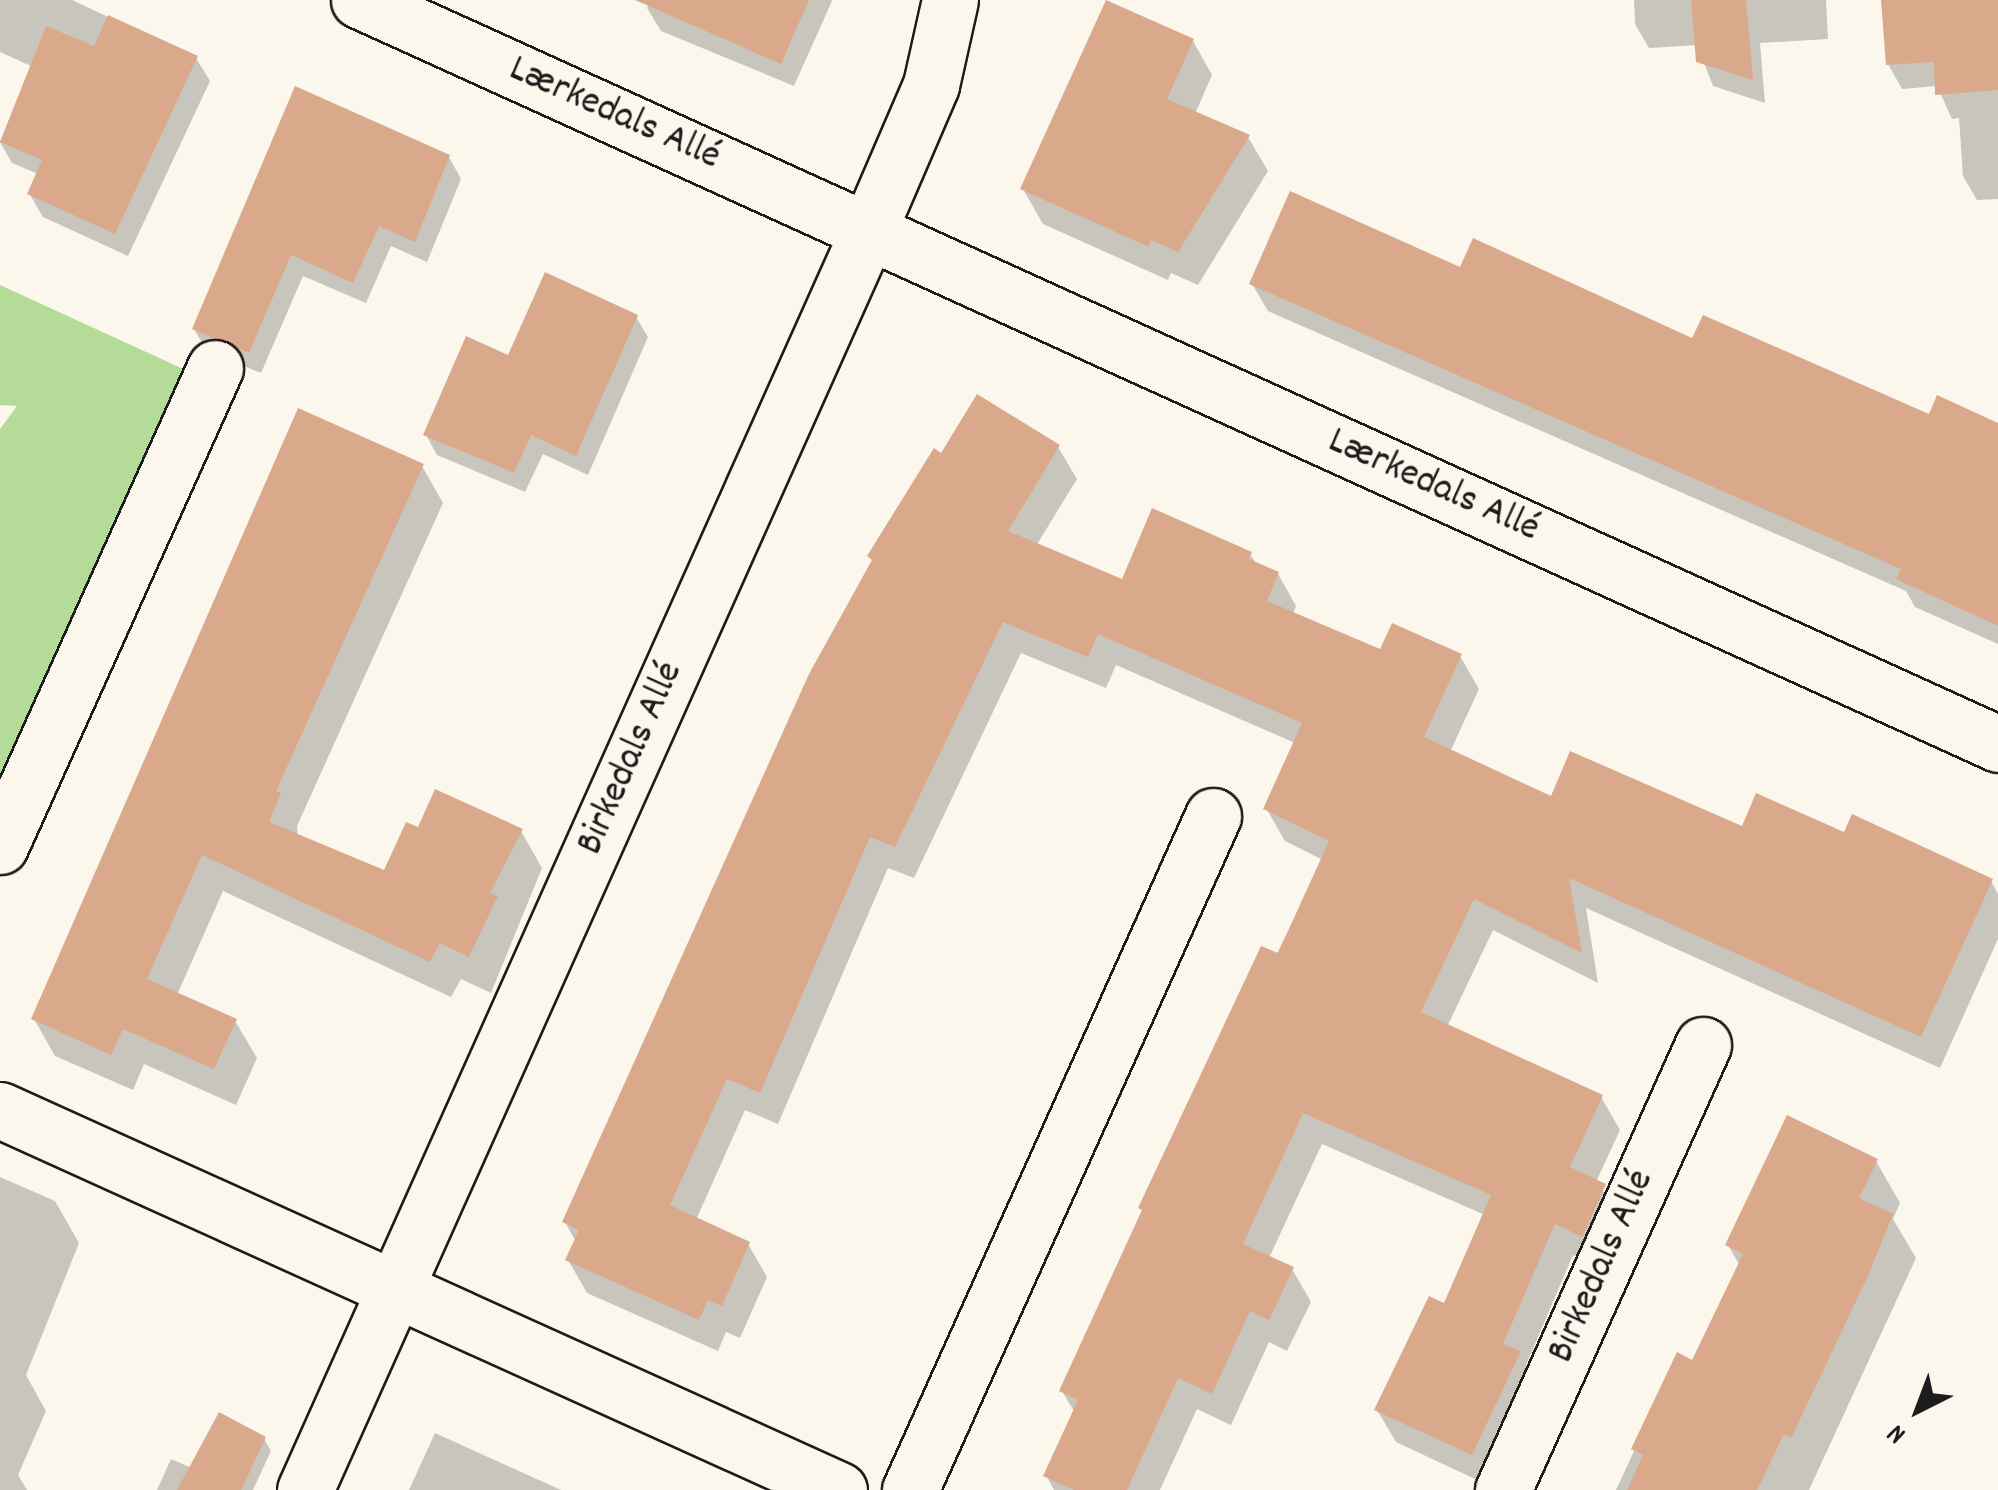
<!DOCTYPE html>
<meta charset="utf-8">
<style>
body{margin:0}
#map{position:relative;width:1998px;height:1490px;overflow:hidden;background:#fbf7ec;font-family:Dekko,sans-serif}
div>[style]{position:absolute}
.green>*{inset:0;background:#b4dc98}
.shadow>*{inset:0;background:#0003}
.building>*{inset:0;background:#daa98c}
.roads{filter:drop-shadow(2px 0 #1c1c1c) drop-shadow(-2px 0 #1c1c1c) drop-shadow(0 2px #1c1c1c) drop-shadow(0 -2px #1c1c1c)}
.minor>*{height:55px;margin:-27.5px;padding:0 27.5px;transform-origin:27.5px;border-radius:27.5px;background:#fbf7ec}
span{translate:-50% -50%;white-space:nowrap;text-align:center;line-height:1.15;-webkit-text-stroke:8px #fbf7ec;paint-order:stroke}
.street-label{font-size:40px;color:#1c1c1c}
.north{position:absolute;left:1868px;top:1360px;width:100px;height:100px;-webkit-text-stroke:8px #fbf7ec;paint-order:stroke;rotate:222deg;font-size:28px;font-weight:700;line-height:40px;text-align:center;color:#1c1c1c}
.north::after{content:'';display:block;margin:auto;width:35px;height:45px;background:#1c1c1c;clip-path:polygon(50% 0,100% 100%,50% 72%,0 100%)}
</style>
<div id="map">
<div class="green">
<i style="clip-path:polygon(0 285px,192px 373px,0 793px,0 429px,17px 406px,0 405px)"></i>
</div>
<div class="shadow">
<i style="clip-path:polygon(0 0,72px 0,196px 58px,210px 81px,128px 256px,43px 217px,29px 193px,38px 174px,12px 163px,0 142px,31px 66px,0 52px)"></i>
<i style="clip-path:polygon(651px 0,831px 0,832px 1px,794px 86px,661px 31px,647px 8px)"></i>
<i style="clip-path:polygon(1634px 0,1826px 0,1828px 39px,1760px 43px,1765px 103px,1713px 86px,1697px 45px,1649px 48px,1635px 24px)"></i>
<i style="clip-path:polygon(1884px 0,1998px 0,1998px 199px,1977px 200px,1963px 176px,1959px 118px,1952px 119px,1937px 86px,1902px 89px,1888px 64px)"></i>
<i style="clip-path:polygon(1193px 41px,1212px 75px,1195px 114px,1248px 137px,1268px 171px,1198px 285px,1171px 273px,1168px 280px,1043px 224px,1023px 189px)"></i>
<i style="clip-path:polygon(297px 90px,449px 157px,461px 179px,427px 262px,391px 246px,366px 303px,303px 276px,261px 373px,207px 351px,194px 329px)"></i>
<i style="clip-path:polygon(1461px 271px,1930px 417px,1998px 425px,1998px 644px,1915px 607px,1906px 591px,1268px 311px,1252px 284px)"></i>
<i style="clip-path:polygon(636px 317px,648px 337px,588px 475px,543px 454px,525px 492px,437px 455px,426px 435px,509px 358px)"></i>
<i style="clip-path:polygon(1058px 447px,1077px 479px,1036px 546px,1123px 582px,1250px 554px,1257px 565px,1278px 574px,1296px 606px,1293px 614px,1381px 652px,1460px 656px,1479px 689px,1450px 752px,1552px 800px,1743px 830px,1845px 835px,1991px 881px,1998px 894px,1998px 939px,1940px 1068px,1586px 908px,1598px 983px,1493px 930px,1447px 1027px,1601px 1097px,1620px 1130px,1596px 1182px,1623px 1218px,1601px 1268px,1573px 1255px,1526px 1365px,1538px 1386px,1490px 1486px,1396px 1442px,1377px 1410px,1445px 1307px,1485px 1215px,1322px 1144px,1269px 1258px,1292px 1269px,1311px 1302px,1287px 1351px,1269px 1342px,1231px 1425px,1197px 1409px,1160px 1490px,1054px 1490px,1046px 1475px,1075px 1413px,1062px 1391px,1323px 860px,1285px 841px,1266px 808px,1295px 743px,1116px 665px,1106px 688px,1021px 653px,914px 878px,888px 868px,778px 1124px,745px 1110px,696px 1220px,748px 1244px,767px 1277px,740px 1338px,726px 1332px,718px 1351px,587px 1293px,568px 1260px,576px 1242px,565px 1222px,942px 456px)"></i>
<i style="clip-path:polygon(422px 466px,443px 503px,297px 826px,298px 837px,386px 873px,419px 830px,521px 831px,542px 868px,491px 993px,461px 979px,451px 997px,223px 891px,177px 995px,235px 1021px,257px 1058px,236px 1105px,144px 1064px,133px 1090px,55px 1056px,34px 1019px)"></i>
<i style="clip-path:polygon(1876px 1161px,1900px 1203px,1893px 1219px,1916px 1258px,1809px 1490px,1616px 1490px,1678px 1356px,1693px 1363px,1740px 1266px,1728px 1245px)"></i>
<i style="clip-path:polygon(0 1177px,55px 1201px,79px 1243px,26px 1375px,46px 1411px,18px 1475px,27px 1490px,0 1490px)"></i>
<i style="clip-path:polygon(435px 1433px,561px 1490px,409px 1490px)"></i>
<i style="clip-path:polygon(264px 1439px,271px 1451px,253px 1490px,157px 1490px,171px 1459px,192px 1468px)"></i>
</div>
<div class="building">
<i style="clip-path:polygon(635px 0,809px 0,781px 64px)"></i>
<i style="clip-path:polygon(1106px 0,1194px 39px,1167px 99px,1250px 135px,1178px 252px,1151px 240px,1149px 247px,1020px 189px)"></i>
<i style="clip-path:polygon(1691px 0,1746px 0,1753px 80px,1696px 62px)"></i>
<i style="clip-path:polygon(1881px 0,1998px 0,1998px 90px,1935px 95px,1934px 62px,1886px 65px)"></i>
<i style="clip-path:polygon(108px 15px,198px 56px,115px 234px,27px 194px,42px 160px,0 142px,46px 26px,94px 46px)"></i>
<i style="clip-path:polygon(295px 86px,450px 155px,415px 242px,379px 226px,353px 283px,291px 255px,249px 353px,192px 329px)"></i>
<i style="clip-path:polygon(1290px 191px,1460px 267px,1473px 238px,1692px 338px,1703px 315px,1929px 414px,1937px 395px,1998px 423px,1998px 626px,1896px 579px,1901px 569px,1249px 284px)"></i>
<i style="clip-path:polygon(545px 272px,638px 315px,576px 456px,531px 435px,514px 473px,423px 435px,466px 336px,508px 355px)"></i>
<i style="clip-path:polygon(977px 394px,1060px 445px,1008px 531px,1122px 579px,1152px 508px,1252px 552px,1249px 559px,1279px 572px,1267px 601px,1380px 649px,1392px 623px,1462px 654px,1424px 737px,1551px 796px,1570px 751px,1742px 826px,1756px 793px,1844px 832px,1852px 814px,1993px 879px,1921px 1037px,1569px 878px,1582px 953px,1474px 899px,1421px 1012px,1603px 1095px,1570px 1167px,1606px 1184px,1582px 1237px,1555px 1224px,1503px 1344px,1521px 1351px,1472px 1455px,1374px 1410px,1429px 1296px,1444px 1303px,1491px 1195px,1303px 1113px,1243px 1244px,1294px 1267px,1269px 1320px,1250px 1311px,1212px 1394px,1178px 1378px,1127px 1490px,1074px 1490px,1043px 1476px,1078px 1400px,1059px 1391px,1142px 1210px,1138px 1208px,1261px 946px,1278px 953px,1329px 841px,1263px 809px,1302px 723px,1098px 634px,1088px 657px,1003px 622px,895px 847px,870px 837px,760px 1093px,727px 1079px,670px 1205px,750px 1242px,722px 1306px,708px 1300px,699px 1320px,565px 1260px,579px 1230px,562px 1222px,809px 674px,872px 560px,867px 556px,934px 448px,941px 453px)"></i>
<i style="clip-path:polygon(298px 408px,424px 464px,276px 791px,281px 793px,269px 822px,384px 870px,406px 822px,418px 827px,435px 789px,523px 829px,490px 893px,498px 896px,469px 957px,440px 943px,430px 962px,202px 855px,147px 979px,237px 1019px,214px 1069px,123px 1029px,111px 1055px,31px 1019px)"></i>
<i style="clip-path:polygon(1787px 1115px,1878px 1159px,1859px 1198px,1893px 1214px,1868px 1276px,1791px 1438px,1784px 1434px,1757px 1490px,1627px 1490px,1643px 1455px,1631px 1449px,1677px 1352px,1692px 1360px,1743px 1254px,1725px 1245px)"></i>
<i style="clip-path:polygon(219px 1412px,266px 1437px,241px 1490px,177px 1490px)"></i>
</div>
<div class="roads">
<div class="minor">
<i style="left:359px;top:0;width:1800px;rotate:24.41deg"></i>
<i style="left:0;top:846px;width:524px;rotate:-65.78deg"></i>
<i style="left:0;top:1110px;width:921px;rotate:24.37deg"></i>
<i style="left:305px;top:1490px;width:1381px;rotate:-65.9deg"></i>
<i style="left:869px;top:229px;width:157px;rotate:-66.7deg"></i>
<i style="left:931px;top:85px;width:87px;rotate:-77.4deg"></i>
<i style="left:910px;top:1490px;width:739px;rotate:-65.79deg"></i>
<i style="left:1503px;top:1490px;width:488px;rotate:-65.8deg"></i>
</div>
</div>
<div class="street-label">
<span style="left:614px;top:115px;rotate:24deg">Lærkedals Allé</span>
<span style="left:1433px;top:487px;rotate:24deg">Lærkedals Allé</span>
<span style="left:632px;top:759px;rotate:-66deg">Birkedals Allé</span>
<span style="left:1603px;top:1267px;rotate:-66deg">Birkedals Allé</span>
</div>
<div class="north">N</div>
</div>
